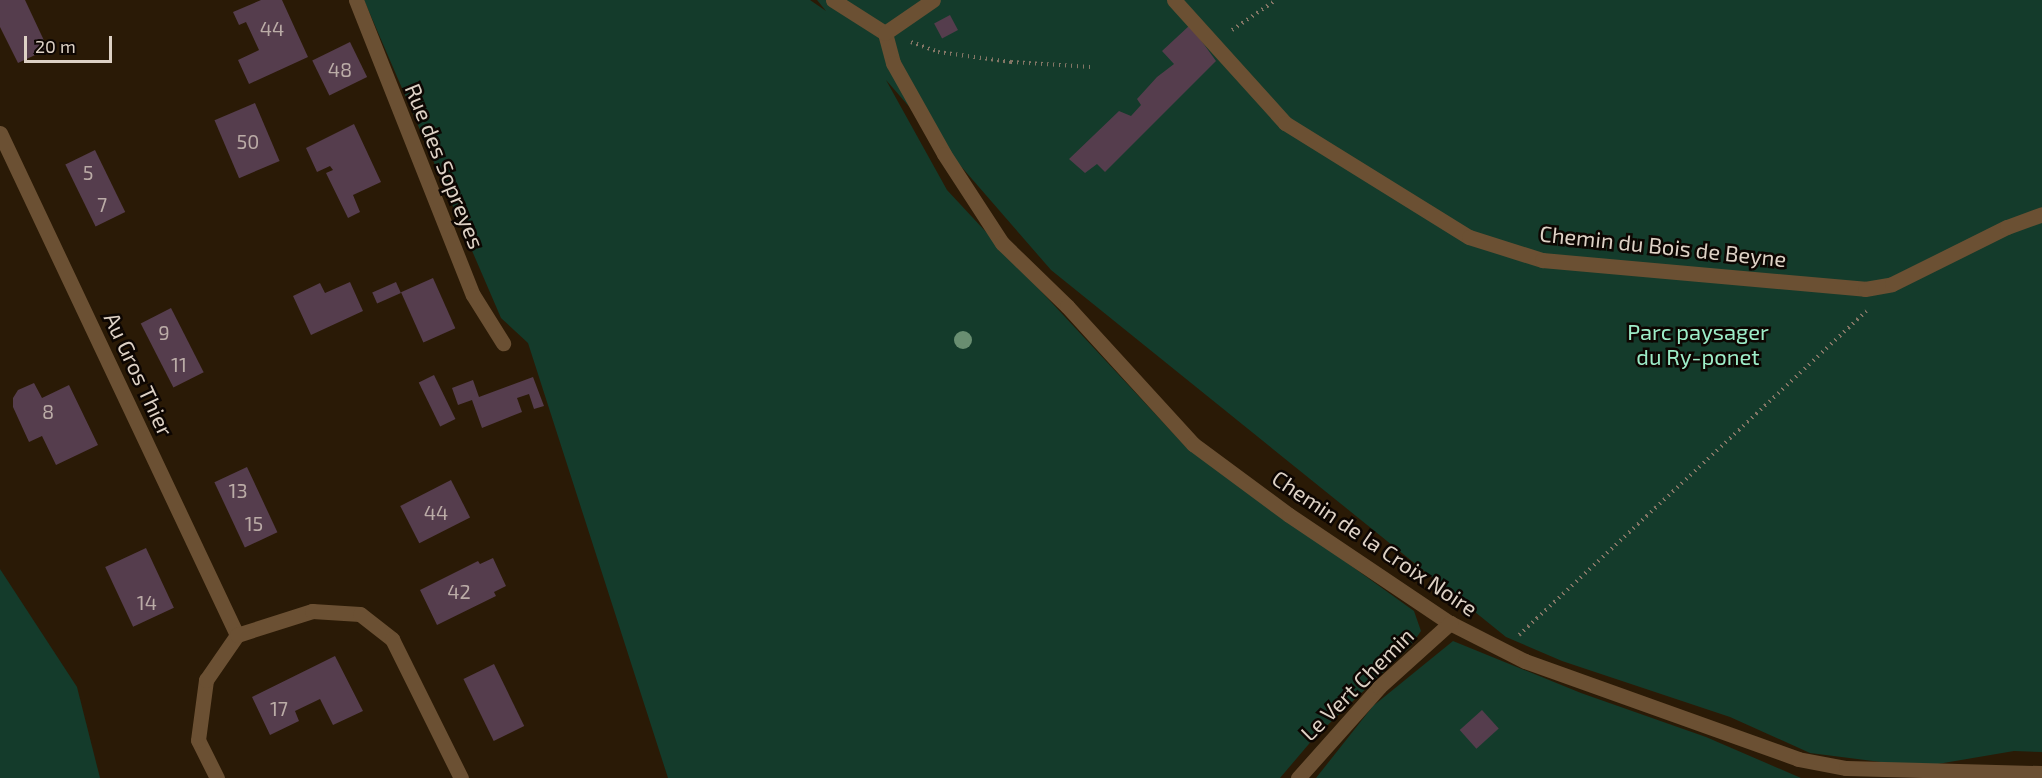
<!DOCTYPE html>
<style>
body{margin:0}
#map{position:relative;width:2042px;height:778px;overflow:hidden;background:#2a1a06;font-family:"Exo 2",sans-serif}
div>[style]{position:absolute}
.green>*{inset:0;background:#143b2b}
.building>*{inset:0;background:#553d4d;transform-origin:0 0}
.path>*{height:4px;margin-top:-2px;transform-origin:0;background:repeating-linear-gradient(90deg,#847666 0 1.5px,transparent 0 6px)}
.minor>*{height:15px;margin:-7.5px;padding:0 7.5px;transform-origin:7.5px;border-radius:7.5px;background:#6b5033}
.trees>*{width:18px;height:18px;margin:-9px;border-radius:50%;background:#698e71}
span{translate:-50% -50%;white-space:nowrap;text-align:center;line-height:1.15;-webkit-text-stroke:5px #0d0602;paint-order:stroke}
.number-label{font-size:20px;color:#bbaca7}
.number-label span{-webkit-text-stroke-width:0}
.street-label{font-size:22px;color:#ddd1c5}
.park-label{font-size:22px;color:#9dedc8}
.scale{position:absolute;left:24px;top:36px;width:88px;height:27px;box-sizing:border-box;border:3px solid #ddd1c5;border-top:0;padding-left:8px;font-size:18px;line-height:21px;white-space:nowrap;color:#ddd1c5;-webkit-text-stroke:4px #0d0602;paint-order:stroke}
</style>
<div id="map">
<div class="green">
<i style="clip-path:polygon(364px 0,810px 0,826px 11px,817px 0,2042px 0,2042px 752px,2014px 751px,1920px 767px,1810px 753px,1730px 717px,1562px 661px,1506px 637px,1051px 270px,886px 80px,947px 190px,1186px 447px,1414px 611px,1421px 631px,1410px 647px,1314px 738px,1280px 778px,668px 778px,528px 343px,501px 318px)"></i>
<i style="clip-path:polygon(0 569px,77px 687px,100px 778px,0 778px)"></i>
<i style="clip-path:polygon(1453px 641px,1581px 693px,1706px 737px,1801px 778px,1316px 778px,1373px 706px)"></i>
</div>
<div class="building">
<i style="clip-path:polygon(0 0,25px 0,48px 49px,18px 63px,0 27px)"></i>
<i style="clip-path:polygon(261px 0,282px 0,308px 57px,249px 84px,238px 60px,259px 50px,246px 22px,239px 25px,233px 12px)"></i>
<i style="left:950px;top:15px;width:17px;height:18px;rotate:62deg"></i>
<i style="clip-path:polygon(1190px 25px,1216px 61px,1105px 172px,1097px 164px,1085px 173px,1069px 159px,1119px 111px,1131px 116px,1141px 105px,1137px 99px,1157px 77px,1174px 64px,1162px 51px)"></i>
<i style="left:350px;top:42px;width:39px;height:42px;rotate:64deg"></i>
<i style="left:255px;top:103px;width:63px;height:44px;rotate:67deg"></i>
<i style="clip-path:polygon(354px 124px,381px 182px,353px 195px,360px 212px,348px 218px,326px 173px,333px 170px,330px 166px,317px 172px,306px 148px)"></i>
<i style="left:95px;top:150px;width:69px;height:33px;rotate:64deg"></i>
<i style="left:433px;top:278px;width:55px;height:35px;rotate:66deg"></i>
<i style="clip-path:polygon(350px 282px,363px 311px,311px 335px,293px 296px,320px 283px,325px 293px)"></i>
<i style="left:396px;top:282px;width:12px;height:26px;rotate:66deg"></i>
<i style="left:171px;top:308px;width:72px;height:34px;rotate:63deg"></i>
<i style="left:434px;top:375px;width:49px;height:17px;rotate:64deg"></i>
<i style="clip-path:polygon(533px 377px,544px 406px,534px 409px,529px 394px,517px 398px,522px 412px,482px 428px,472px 400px,458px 405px,452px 388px,473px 380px,479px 397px)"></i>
<i style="clip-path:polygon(34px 383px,42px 398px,69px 385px,98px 445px,56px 465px,42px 436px,29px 442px,13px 407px,13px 398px,18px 390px)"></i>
<i style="left:247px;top:467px;width:72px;height:36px;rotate:65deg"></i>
<i style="left:451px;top:480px;width:42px;height:57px;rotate:63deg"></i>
<i style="left:146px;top:548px;width:66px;height:45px;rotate:65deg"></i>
<i style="clip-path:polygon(493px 558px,506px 586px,494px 592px,496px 596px,437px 625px,420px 590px,478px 561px,480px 564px)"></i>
<i style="clip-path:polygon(335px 656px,363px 711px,333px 725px,320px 699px,295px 711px,299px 721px,270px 735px,252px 697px)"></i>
<i style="left:494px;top:664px;width:69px;height:34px;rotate:64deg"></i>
<i style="left:1482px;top:710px;width:25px;height:30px;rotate:48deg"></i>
</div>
<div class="path">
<i style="left:1232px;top:30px;width:53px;rotate:-34.3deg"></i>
<i style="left:911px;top:42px;width:29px;rotate:20deg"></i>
<i style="left:938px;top:52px;width:74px;rotate:7.8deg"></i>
<i style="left:1011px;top:62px;width:80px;rotate:3.6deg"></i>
<i style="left:1519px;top:635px;width:475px;rotate:-43deg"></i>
</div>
<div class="minor">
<i style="left:356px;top:0;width:317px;rotate:68.4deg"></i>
<i style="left:473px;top:295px;width:57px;rotate:58deg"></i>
<i style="left:833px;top:0;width:62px;rotate:32.4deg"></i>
<i style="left:1174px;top:0;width:166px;rotate:47.9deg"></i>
<i style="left:1285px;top:123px;width:216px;rotate:31.8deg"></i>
<i style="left:1469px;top:237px;width:77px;rotate:17.5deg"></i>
<i style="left:1542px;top:260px;width:324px;rotate:5.1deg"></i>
<i style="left:1865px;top:289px;width:27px;rotate:-10deg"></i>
<i style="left:1892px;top:284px;width:128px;rotate:-26.4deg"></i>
<i style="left:2007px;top:227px;width:37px;rotate:-20deg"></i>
<i style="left:885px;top:33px;width:31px;rotate:75deg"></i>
<i style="left:893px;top:63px;width:104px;rotate:60.7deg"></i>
<i style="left:944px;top:154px;width:106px;rotate:56.9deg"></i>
<i style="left:1002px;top:243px;width:91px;rotate:44.1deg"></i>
<i style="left:1067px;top:306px;width:187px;rotate:47.6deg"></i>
<i style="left:1193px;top:444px;width:119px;rotate:36.5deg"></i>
<i style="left:1289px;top:515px;width:194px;rotate:33.9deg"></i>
<i style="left:1450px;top:623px;width:84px;rotate:26.9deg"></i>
<i style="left:1525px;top:661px;width:290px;rotate:19.7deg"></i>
<i style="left:1798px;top:759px;width:49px;rotate:10.6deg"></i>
<i style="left:1846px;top:768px;width:196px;rotate:1.5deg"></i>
<i style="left:885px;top:33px;width:58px;rotate:-34.5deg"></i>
<i style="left:0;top:133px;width:555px;rotate:64.73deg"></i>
<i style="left:217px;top:778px;width:42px;rotate:-116.6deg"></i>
<i style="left:198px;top:740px;width:61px;rotate:-82.4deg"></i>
<i style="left:206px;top:680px;width:55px;rotate:-55.4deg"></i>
<i style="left:237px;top:635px;width:79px;rotate:-17.7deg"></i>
<i style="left:312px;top:611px;width:48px;rotate:3.6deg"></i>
<i style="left:360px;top:614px;width:41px;rotate:38deg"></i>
<i style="left:392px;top:639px;width:155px;rotate:63.6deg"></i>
<i style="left:1298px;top:778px;width:122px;rotate:-48.3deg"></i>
<i style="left:1379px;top:687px;width:96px;rotate:-42deg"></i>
</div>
<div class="trees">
<i style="left:963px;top:340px"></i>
</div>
<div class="number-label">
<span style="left:272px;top:28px">44</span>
<span style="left:340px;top:69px">48</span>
<span style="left:248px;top:141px">50</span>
<span style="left:88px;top:172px">5</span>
<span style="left:102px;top:204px">7</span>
<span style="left:164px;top:332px">9</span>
<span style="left:179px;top:364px">11</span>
<span style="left:48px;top:411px">8</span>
<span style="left:238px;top:490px">13</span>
<span style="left:436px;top:512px">44</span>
<span style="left:254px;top:523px">15</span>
<span style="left:459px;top:591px">42</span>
<span style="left:147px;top:602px">14</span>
<span style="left:279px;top:708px">17</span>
</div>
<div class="street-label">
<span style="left:445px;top:166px;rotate:68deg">Rue des Sopreyes</span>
<span style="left:1663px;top:246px;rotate:6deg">Chemin du Bois de Beyne</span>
<span style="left:139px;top:374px;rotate:65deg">Au Gros Thier</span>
<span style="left:1375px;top:543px;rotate:34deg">Chemin de la Croix Noire</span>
<span style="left:1357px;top:684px;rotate:-45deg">Le Vert Chemin</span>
</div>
<div class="park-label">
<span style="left:1698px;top:344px">Parc paysager<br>du Ry-ponet</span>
</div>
<div class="scale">20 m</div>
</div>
